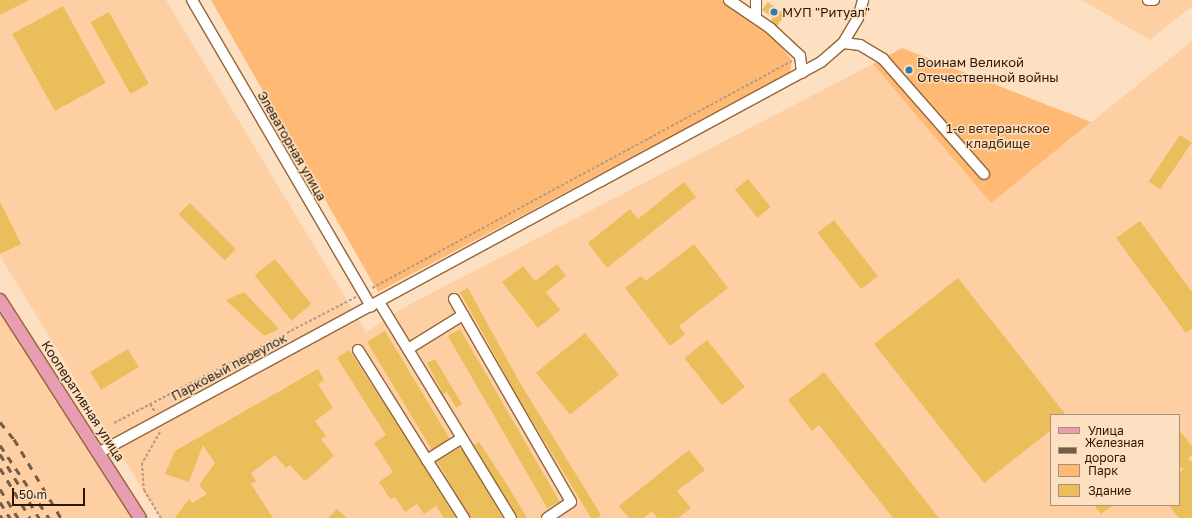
<!DOCTYPE html>
<meta charset="utf-8">
<style>
body{margin:0}
#map{position:relative;width:1192px;height:518px;overflow:hidden;background:#fddfc1;font-family:"Golos Text",sans-serif}
div>[style]{position:absolute}
.built>*{inset:0;background:#fdcfa3}
.green>*{inset:0;background:#feba75}
.building>*{inset:0;background:#e9be5b;transform-origin:0 0}
.path>*{height:2px;margin-top:-1px;transform-origin:0;background:repeating-linear-gradient(90deg,#b59b81 0 3px,transparent 0 5px)}
.roads{filter:drop-shadow(1px 0 #936637) drop-shadow(-1px 0 #936637) drop-shadow(0 1px #936637) drop-shadow(0 -1px #936637)}
.minor>*{height:10px;margin:-5px;padding:0 5px;transform-origin:5px;border-radius:5px;background:#fff}
.major>*{height:12px;margin:-6px;padding:0 6px;transform-origin:6px;border-radius:6px;background:#e99db2}
.rail>*{height:3px;margin-top:-1.5px;transform-origin:0;background:repeating-linear-gradient(90deg,#735d46 0 7px,transparent 0 14px)}
.dots>*{width:11px;height:11px;translate:-50% -50%;box-sizing:border-box;border:2px solid #fddfc1;border-radius:50%}
span{translate:-50% -50%;white-space:nowrap;text-align:center;line-height:1.15;-webkit-text-stroke:3px #fddfc1;paint-order:stroke}
.poi-label{font-size:13px;color:#2b1905}
.left{translate:0 -50%;text-align:left}
.park-label{font-size:13px;color:#482b09}
.street-label{font-size:13px;color:#2b1905}
.legend{position:absolute;left:1050px;top:414px;width:130px;height:92px;box-sizing:border-box;background:#fddfc1;border:1px solid #a99076;margin:0;padding:5px 7px;list-style:none;font-size:12px;color:#2b1905}
.legend li{display:flex;align-items:center;gap:8px;height:20px}
.legend b{width:20px;border:1px solid #a99076}
.scale{position:absolute;left:12px;top:488px;width:73px;height:18px;box-sizing:border-box;border:2px solid #2b1905;border-top:0;padding-left:5px;font-size:12px;line-height:14px;white-space:nowrap;color:#2b1905;-webkit-text-stroke:3px #fddfc1;paint-order:stroke}
</style>
<div id="map">
<div class="built">
<i style="clip-path:polygon(evenodd,0 0,166px 0,366px 332px,403px 308px,873px 64px,992px 202px,1192px 41px,1192px 518px,160px 518px,0 256px,0 0,1051px 415px,1179px 415px,1179px 505px,1051px 505px,1051px 415px)"></i>
<i style="clip-path:polygon(1082px 0,1192px 0,1192px 6px,1150px 40px)"></i>
<i style="clip-path:polygon(0 304px,133px 518px,0 518px)"></i>
</div>
<div class="green">
<i style="clip-path:polygon(211px 0,723px 0,767px 30px,792px 60px,790px 73px,378px 292px)"></i>
<i style="clip-path:polygon(902px 48px,1091px 122px,991px 203px,873px 64px)"></i>
</div>
<div class="building">
<i style="clip-path:polygon(0 0,29px 0,0 15px)"></i>
<i style="clip-path:polygon(768px 2px,785px 15px,777px 26px,771px 21px,773px 18px,762px 10px)"></i>
<i style="left:63px;top:6px;width:88px;height:58px;rotate:61deg"></i>
<i style="left:109px;top:12px;width:82px;height:21px;rotate:61deg"></i>
<i style="left:1180px;top:135px;width:14px;height:56px;rotate:34deg"></i>
<i style="left:748px;top:179px;width:36px;height:17px;rotate:51deg"></i>
<i style="clip-path:polygon(684px 182px,696px 197px,607px 268px,588px 243px,630px 209px,638px 219px)"></i>
<i style="clip-path:polygon(0 202px,21px 244px,0 254px)"></i>
<i style="left:190px;top:203px;width:65px;height:16px;rotate:45deg"></i>
<i style="left:834px;top:220px;width:71px;height:21px;rotate:52deg"></i>
<i style="clip-path:polygon(1140px 221px,1192px 292px,1192px 329px,1186px 333px,1116px 238px)"></i>
<i style="clip-path:polygon(694px 244px,728px 288px,679px 326px,685px 334px,670px 346px,625px 288px,641px 276px,646px 281px)"></i>
<i style="left:275px;top:259px;width:58px;height:26px;rotate:51deg"></i>
<i style="clip-path:polygon(557px 264px,566px 276px,546px 292px,560px 310px,538px 328px,502px 282px,523px 266px,535px 281px)"></i>
<i style="clip-path:polygon(958px 278px,1066px 415px,1051px 415px,1051px 430px,984px 483px,874px 344px)"></i>
<i style="clip-path:polygon(468px 288px,520px 383px,601px 515px,597px 518px,591px 518px,516px 394px,460px 292px)"></i>
<i style="clip-path:polygon(244px 292px,279px 329px,264px 336px,226px 300px)"></i>
<i style="left:460px;top:329px;width:199px;height:14px;rotate:60deg"></i>
<i style="left:385px;top:331px;width:126px;height:21px;rotate:59deg"></i>
<i style="left:585px;top:333px;width:54px;height:63px;rotate:51deg"></i>
<i style="left:707px;top:340px;width:60px;height:29px;rotate:51deg"></i>
<i style="left:128px;top:349px;width:21px;height:44px;rotate:59deg"></i>
<i style="clip-path:polygon(349px 350px,394px 419px,456px 518px,444px 518px,436px 506px,424px 514px,417px 504px,405px 512px,395px 497px,390px 499px,379px 482px,393px 472px,374px 443px,386px 435px,337px 358px)"></i>
<i style="clip-path:polygon(435px 359px,462px 404px,456px 408px,447px 392px,443px 394px,427px 363px)"></i>
<i style="clip-path:polygon(318px 369px,324px 380px,318px 384px,333px 408px,315px 421px,326px 436px,321px 439px,334px 456px,305px 481px,290px 465px,286px 468px,275px 455px,251px 473px,256px 481px,251px 484px,273px 518px,175px 518px,189px 499px,192px 503px,207px 494px,199px 485px,215px 463px,203px 445px,189px 482px,165px 474px,175px 451px)"></i>
<i style="clip-path:polygon(824px 372px,939px 518px,893px 518px,819px 425px,812px 431px,788px 400px)"></i>
<i style="clip-path:polygon(1179px 430px,1192px 446px,1192px 455px,1188px 459px,1192px 462px,1192px 518px,1179px 518px,1169px 505px,1179px 505px,1179px 473px,1184px 469px,1179px 466px)"></i>
<i style="clip-path:polygon(479px 442px,511px 491px,527px 518px,517px 518px,474px 445px)"></i>
<i style="clip-path:polygon(459px 448px,463px 451px,503px 518px,470px 518px,437px 461px)"></i>
<i style="clip-path:polygon(689px 450px,705px 470px,677px 491px,691px 508px,678px 518px,657px 518px,652px 511px,643px 518px,629px 518px,619px 506px)"></i>
<i style="clip-path:polygon(1094px 505px,1113px 505px,1101px 514px)"></i>
<i style="clip-path:polygon(337px 509px,347px 518px,328px 518px)"></i>
</div>
<div class="path">
<i style="left:372px;top:288px;width:477px;rotate:-28.4deg"></i>
<i style="left:150px;top:404px;width:9px;rotate:58deg"></i>
<i style="left:114px;top:423px;width:273px;rotate:-27.5deg"></i>
<i style="left:160px;top:432px;width:36px;rotate:120deg"></i>
<i style="left:142px;top:463px;width:27px;rotate:86deg"></i>
<i style="left:144px;top:490px;width:33px;rotate:59deg"></i>
</div>
<div class="roads">
<div class="minor">
<i style="left:192px;top:0;width:355px;rotate:59.7deg"></i>
<i style="left:729px;top:0;width:50px;rotate:34.3deg"></i>
<i style="left:770px;top:28px;width:41px;rotate:43deg"></i>
<i style="left:800px;top:56px;width:17px;rotate:83deg"></i>
<i style="left:1148px;top:0;width:6px"></i>
<i style="left:756px;top:18px;width:18px;rotate:-90deg"></i>
<i style="left:843px;top:43px;width:17px;rotate:7deg"></i>
<i style="left:860px;top:45px;width:27px;rotate:31deg"></i>
<i style="left:883px;top:59px;width:153px;rotate:48.7deg"></i>
<i style="left:454px;top:299px;width:234px;rotate:60deg"></i>
<i style="left:571px;top:502px;width:29px;rotate:146deg"></i>
<i style="left:379px;top:302px;width:253px;rotate:58.6deg"></i>
<i style="left:408px;top:349px;width:65px;rotate:-31.7deg"></i>
<i style="left:358px;top:350px;width:130px;rotate:57.9deg"></i>
<i style="left:427px;top:460px;width:41px;rotate:-32.2deg"></i>
<i style="left:100px;top:452px;width:820px;rotate:-28.41deg"></i>
<i style="left:821px;top:62px;width:29px;rotate:-41deg"></i>
<i style="left:843px;top:43px;width:29px;rotate:-59deg"></i>
<i style="left:858px;top:18px;width:19px;rotate:-74deg"></i>
<i style="left:427px;top:460px;width:69px;rotate:57.5deg"></i>
</div>
<div class="major">
<i style="left:0;top:300px;width:259px;rotate:57.3deg"></i>
</div>
</div>
<div class="rail">
<i style="left:0;top:422px;width:22px;rotate:51deg"></i>
<i style="left:14px;top:439px;width:92px;rotate:59.3deg"></i>
<i style="left:0;top:445px;width:88px;rotate:56.1deg"></i>
<i style="left:0;top:454px;width:75px;rotate:58.6deg"></i>
<i style="left:0;top:468px;width:58px;rotate:59deg"></i>
<i style="left:0;top:489px;width:34px;rotate:58deg"></i>
<i style="left:0;top:502px;width:19px;rotate:58deg"></i>
<i style="left:0;top:515px;width:4px;rotate:56deg"></i>
</div>
<div class="dots">
<i style="left:774px;top:12px;background:#3477ad"></i>
<i style="left:909px;top:70px;background:#3477ad"></i>
</div>
<div class="poi-label">
<span class="left" style="left:782px;top:12px">МУП "Ритуал"</span>
<span class="left" style="left:917px;top:70px">Воинам Великой<br>Отечественной войны</span>
</div>
<div class="park-label">
<span style="left:998px;top:136px">1-е ветеранское<br>кладбище</span>
</div>
<div class="street-label">
<span style="left:292px;top:146px;rotate:60deg">Элеваторная улица</span>
<span style="left:229px;top:367px;rotate:-28deg">Парковый переулок</span>
<span style="left:83px;top:401px;rotate:57deg">Кооперативная улица</span>
</div>
<ul class="legend">
<li><b style="height:5px;background:#e99db2"></b>Улица</li>
<li><b style="height:5px;background:#735d46"></b>Железная дорога</li>
<li><b style="height:11px;background:#feba75"></b>Парк</li>
<li><b style="height:11px;background:#e9be5b"></b>Здание</li>
</ul>
<div class="scale">50 m</div>
</div>
